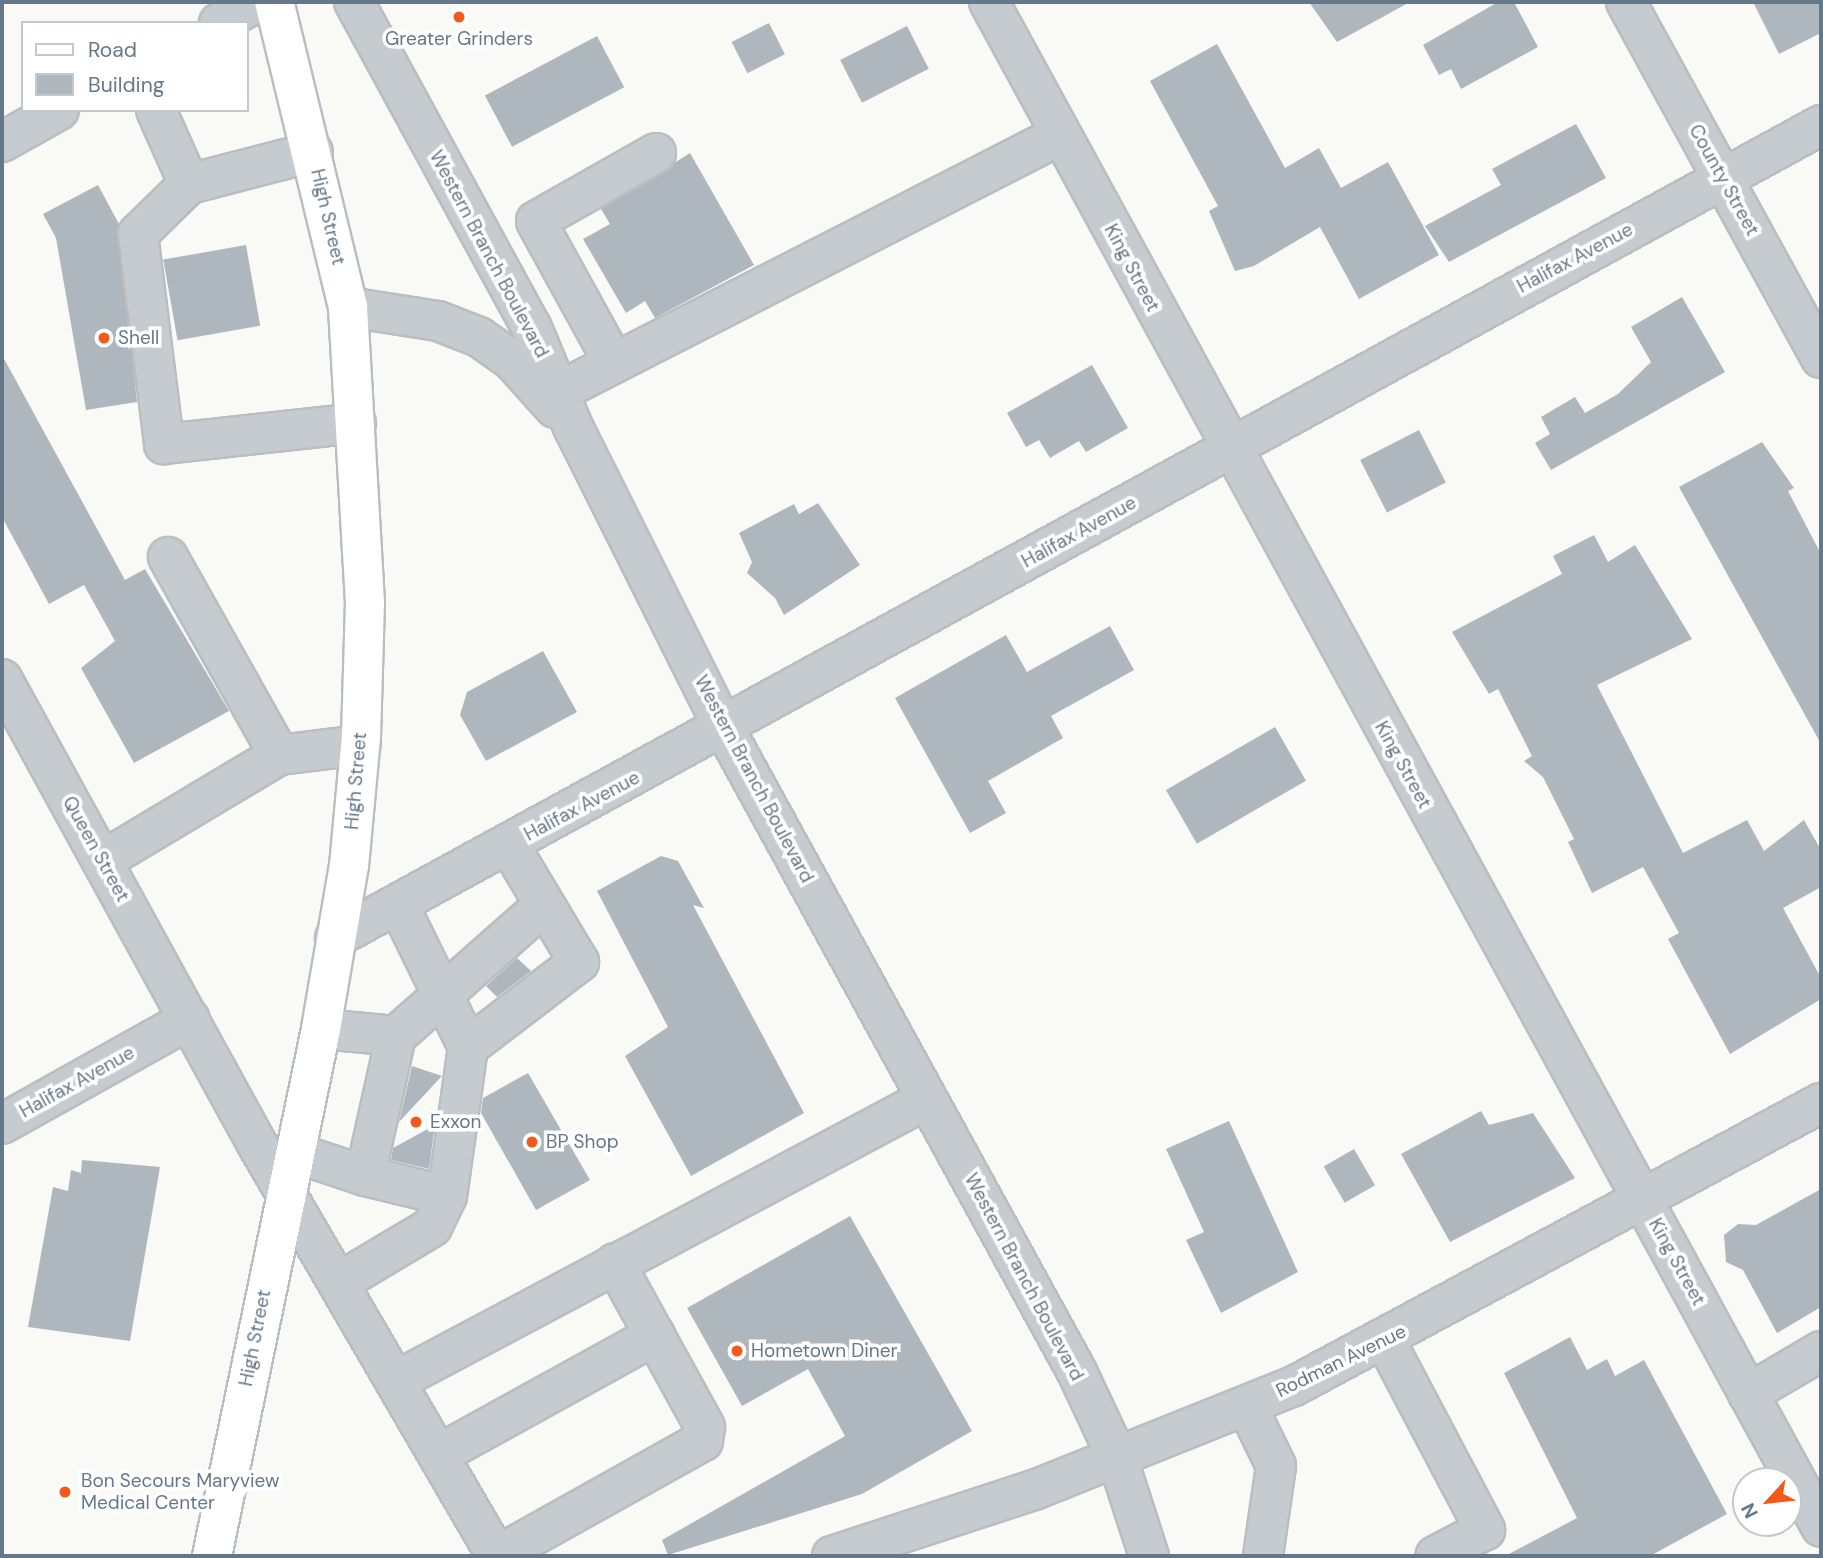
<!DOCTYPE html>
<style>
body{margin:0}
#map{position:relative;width:1823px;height:1558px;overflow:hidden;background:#f9f9f6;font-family:"DM Sans",sans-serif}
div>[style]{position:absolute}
.building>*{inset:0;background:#afb7be;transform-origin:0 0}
.roads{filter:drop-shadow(2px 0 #b9bec2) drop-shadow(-2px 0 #b9bec2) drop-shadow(0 2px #b9bec2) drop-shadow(0 -2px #b9bec2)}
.minor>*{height:38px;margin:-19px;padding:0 19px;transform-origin:19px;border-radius:19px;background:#c6cbcf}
.major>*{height:38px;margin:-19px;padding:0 19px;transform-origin:19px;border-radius:19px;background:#fff}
.dots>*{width:19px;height:19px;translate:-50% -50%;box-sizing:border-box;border:4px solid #fff;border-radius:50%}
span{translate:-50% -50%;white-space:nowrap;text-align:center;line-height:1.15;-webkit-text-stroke:7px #fff;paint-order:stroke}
.poi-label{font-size:19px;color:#65788a}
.left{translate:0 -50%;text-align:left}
.street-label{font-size:19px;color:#65788a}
.frame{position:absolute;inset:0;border:4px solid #65788a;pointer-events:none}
.legend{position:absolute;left:21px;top:21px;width:228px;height:91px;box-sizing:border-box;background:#fff;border:2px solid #c1c9d0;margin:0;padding:9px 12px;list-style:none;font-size:21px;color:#65788a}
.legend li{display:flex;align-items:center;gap:14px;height:35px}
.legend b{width:35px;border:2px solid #c1c9d0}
.north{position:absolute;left:1732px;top:1467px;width:70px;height:70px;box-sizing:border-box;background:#fff;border:2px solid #c1c9d0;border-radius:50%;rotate:243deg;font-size:19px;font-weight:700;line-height:28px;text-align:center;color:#65788a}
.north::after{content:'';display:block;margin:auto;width:24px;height:32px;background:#f3591c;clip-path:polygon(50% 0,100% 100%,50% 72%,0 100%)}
</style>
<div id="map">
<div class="building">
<i style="clip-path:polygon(1309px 2px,1410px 2px,1337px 42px)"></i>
<i style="clip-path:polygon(1498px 2px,1514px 2px,1538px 47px,1461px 89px,1451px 69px,1439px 75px,1423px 45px)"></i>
<i style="clip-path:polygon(1753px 2px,1821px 2px,1821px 33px,1779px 54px)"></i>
<i style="left:769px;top:23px;width:35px;height:42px;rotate:63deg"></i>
<i style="left:907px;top:26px;width:48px;height:75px;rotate:63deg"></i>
<i style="left:597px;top:36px;width:58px;height:127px;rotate:62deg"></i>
<i style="clip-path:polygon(1217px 44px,1285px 168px,1319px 148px,1341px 188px,1388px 162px,1439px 255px,1359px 299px,1320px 227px,1254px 266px,1235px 271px,1209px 211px,1218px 206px,1150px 81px)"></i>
<i style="clip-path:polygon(1576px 124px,1606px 178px,1449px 262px,1425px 226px,1501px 185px,1492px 169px)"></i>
<i style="clip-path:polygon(690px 153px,754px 265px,655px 318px,645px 301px,626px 313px,583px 239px,610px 224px,601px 209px)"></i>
<i style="clip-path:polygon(98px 185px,119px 224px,137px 402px,86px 410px,56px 238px,43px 214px)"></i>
<i style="left:246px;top:245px;width:82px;height:84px;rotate:80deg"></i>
<i style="clip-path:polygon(1682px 297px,1725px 372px,1551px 470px,1535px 443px,1550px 434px,1541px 417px,1575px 397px,1585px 413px,1618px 394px,1651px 362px,1631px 327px)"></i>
<i style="clip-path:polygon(2px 355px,125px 580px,145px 569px,229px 711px,134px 763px,81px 668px,115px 641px,84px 585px,49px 604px,2px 517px)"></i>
<i style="clip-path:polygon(1092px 365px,1128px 428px,1086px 452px,1079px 441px,1050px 458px,1039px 440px,1026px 447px,1007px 413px)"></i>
<i style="left:1419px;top:430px;width:59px;height:66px;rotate:63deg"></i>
<i style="clip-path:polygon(1762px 442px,1794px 488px,1788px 491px,1821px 554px,1821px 744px,1679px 487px)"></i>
<i style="clip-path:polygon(818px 503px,860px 565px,784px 615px,775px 598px,747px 573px,752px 562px,739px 533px,794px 504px,799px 514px)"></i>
<i style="clip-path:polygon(1594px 535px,1608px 562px,1635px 545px,1692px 639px,1597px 685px,1683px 853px,1747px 820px,1764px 851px,1804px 820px,1821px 850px,1821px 887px,1783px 908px,1821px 978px,1821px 999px,1730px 1054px,1668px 939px,1679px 933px,1643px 867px,1592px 893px,1568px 842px,1574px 839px,1543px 777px,1524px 761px,1532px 756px,1498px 689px,1489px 694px,1452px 632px,1562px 574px,1553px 556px)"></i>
<i style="clip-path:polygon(1110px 626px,1134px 670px,1051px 716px,1063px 738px,988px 781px,1006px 813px,970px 833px,895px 698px,1006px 635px,1027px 672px)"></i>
<i style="clip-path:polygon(543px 651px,577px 712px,486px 761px,460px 715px,467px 692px)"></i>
<i style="left:1275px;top:727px;width:62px;height:126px;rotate:60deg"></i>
<i style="clip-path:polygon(661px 856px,678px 861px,704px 908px,693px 905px,804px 1113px,691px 1176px,625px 1056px,668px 1027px,597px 891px)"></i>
<i style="clip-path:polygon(517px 958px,531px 971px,497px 997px,486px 986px)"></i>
<i style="clip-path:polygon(412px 1066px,442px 1076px,399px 1122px)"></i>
<i style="clip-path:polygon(528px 1073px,590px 1180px,536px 1210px,481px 1113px,483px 1098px)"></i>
<i style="clip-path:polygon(1481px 1111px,1489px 1125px,1533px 1113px,1575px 1178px,1450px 1242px,1401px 1154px)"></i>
<i style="clip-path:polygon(1229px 1121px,1298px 1272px,1221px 1313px,1186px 1240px,1204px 1232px,1166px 1149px)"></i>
<i style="clip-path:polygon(435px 1125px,429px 1169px,391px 1160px,393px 1148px)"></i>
<i style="left:1354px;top:1149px;width:42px;height:35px;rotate:60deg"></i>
<i style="clip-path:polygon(82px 1160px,160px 1167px,130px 1341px,28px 1327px,53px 1187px,68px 1191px,71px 1170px,81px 1173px)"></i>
<i style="clip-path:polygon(1821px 1189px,1821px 1307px,1777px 1333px,1743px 1270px,1726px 1262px,1724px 1235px,1738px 1224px,1756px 1225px)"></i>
<i style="clip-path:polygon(850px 1216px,972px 1431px,862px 1494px,668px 1555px,662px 1540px,845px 1436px,808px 1369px,742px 1406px,687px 1308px)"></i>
<i style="clip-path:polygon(1570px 1337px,1587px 1370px,1607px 1359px,1615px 1376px,1644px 1360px,1727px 1514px,1650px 1556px,1505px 1556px,1577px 1518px,1504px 1373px)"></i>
</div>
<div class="roads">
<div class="minor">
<i style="left:354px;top:2px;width:371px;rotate:61.4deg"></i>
<i style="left:532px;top:328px;width:107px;rotate:67.5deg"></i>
<i style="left:573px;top:427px;width:337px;rotate:63.4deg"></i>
<i style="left:724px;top:728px;width:734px;rotate:61.27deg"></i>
<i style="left:1077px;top:1372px;width:94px;rotate:64.8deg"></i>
<i style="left:1117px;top:1457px;width:104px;rotate:72.1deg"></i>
<i style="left:989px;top:2px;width:1737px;rotate:61.38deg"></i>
<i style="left:1626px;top:2px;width:406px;rotate:61.3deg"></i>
<i style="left:219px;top:23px;width:43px;rotate:-28.9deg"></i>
<i style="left:156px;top:110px;width:81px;rotate:66deg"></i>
<i style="left:189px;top:184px;width:128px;rotate:-14.5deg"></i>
<i style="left:2px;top:142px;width:65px;rotate:-29.3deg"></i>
<i style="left:189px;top:184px;width:71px;rotate:135.6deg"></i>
<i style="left:138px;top:234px;width:212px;rotate:82.9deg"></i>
<i style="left:164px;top:444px;width:193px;rotate:-6.2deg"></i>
<i style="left:348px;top:307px;width:91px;rotate:8.8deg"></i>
<i style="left:438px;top:321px;width:44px;rotate:21.3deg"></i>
<i style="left:479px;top:337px;width:39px;rotate:35deg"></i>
<i style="left:511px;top:359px;width:66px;rotate:48.1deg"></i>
<i style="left:614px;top:363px;width:162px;rotate:-118.8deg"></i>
<i style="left:536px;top:221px;width:138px;rotate:-29.5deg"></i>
<i style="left:558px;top:392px;width:564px;rotate:-27.11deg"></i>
<i style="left:168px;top:557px;width:227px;rotate:60.7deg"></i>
<i style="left:2px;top:679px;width:530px;rotate:61.26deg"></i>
<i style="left:257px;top:1144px;width:477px;rotate:59.8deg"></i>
<i style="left:102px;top:861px;width:206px;rotate:-30.9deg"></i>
<i style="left:279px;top:755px;width:82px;rotate:-7deg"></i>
<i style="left:398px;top:904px;width:159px;rotate:63.9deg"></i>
<i style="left:468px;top:1047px;width:150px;rotate:98deg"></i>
<i style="left:335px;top:938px;width:1694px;rotate:-28.68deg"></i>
<i style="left:321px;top:1029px;width:75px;rotate:5.3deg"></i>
<i style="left:396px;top:1036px;width:143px;rotate:102.5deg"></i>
<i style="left:365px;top:1176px;width:84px;rotate:13.7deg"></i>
<i style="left:447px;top:1196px;width:34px;rotate:116deg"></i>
<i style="left:432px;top:1227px;width:109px;rotate:149.2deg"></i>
<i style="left:396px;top:1036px;width:196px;rotate:-41.5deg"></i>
<i style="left:468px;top:1047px;width:140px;rotate:-37.4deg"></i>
<i style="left:579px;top:962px;width:136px;rotate:-120.9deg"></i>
<i style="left:2px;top:1124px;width:215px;rotate:-29.2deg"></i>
<i style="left:293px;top:1152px;width:76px;rotate:18.4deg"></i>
<i style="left:1385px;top:1340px;width:215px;rotate:62.2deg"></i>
<i style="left:1485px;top:1530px;width:56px;rotate:152.5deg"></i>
<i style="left:396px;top:1381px;width:601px;rotate:-27.97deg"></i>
<i style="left:1748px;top:1394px;width:85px;rotate:-30.5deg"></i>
<i style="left:1247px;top:1406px;width:67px;rotate:64.2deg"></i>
<i style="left:1276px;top:1466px;width:91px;rotate:98.2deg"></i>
<i style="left:438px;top:1455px;width:248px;rotate:-28.9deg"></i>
<i style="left:497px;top:1556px;width:236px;rotate:-29.2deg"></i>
<i style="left:703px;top:1441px;width:14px;rotate:-82deg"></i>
<i style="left:705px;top:1427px;width:187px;rotate:-118.8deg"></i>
<i style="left:832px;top:1556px;width:213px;rotate:-18.1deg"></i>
<i style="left:1034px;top:1490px;width:280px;rotate:-21.8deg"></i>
<i style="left:1294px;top:1386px;width:598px;rotate:-28.24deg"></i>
</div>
<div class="major">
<i style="left:212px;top:1556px;width:538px;rotate:-78.31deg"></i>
<i style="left:321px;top:1029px;width:165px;rotate:-80.3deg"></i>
<i style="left:349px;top:866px;width:130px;rotate:-84.7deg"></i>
<i style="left:361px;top:737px;width:134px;rotate:-88.3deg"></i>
<i style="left:365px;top:603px;width:296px;rotate:-93.3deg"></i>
<i style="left:348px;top:307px;width:314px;rotate:-103.6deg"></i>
</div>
</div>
<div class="dots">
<i style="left:459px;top:17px;background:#f3591c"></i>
<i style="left:104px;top:338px;background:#f3591c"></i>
<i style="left:416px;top:1122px;background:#f3591c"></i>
<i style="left:532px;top:1142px;background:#f3591c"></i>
<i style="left:737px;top:1351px;background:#f3591c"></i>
<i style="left:65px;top:1492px;background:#f3591c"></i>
</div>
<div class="poi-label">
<span style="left:459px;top:39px">Greater Grinders</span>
<span class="left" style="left:118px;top:338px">Shell</span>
<span class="left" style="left:430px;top:1122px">Exxon</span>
<span class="left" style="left:546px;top:1142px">BP Shop</span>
<span class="left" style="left:751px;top:1351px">Hometown Diner</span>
<span class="left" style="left:81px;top:1492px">Bon Secours Maryview<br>Medical Center</span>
</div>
<div class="street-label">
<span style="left:1724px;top:180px;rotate:61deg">County Street</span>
<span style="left:328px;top:217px;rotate:77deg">High Street</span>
<span style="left:489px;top:254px;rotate:62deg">Western Branch Boulevard</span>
<span style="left:1575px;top:258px;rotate:-28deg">Halifax Avenue</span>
<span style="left:1132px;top:268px;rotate:62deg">King Street</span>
<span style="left:1079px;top:532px;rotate:-29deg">Halifax Avenue</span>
<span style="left:1403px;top:765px;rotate:61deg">King Street</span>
<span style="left:754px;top:779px;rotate:62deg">Western Branch Boulevard</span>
<span style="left:356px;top:781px;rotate:-85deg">High Street</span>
<span style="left:582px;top:806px;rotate:-28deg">Halifax Avenue</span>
<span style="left:96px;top:849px;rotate:61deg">Queen Street</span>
<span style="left:77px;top:1082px;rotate:-29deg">Halifax Avenue</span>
<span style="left:1677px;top:1262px;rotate:61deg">King Street</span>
<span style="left:1024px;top:1277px;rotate:62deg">Western Branch Boulevard</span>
<span style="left:255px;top:1338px;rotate:-79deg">High Street</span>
<span style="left:1341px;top:1361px;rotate:-26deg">Rodman Avenue</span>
</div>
<div class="frame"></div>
<ul class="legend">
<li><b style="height:9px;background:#fff"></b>Road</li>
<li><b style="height:19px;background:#afb7be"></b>Building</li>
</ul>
<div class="north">N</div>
</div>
